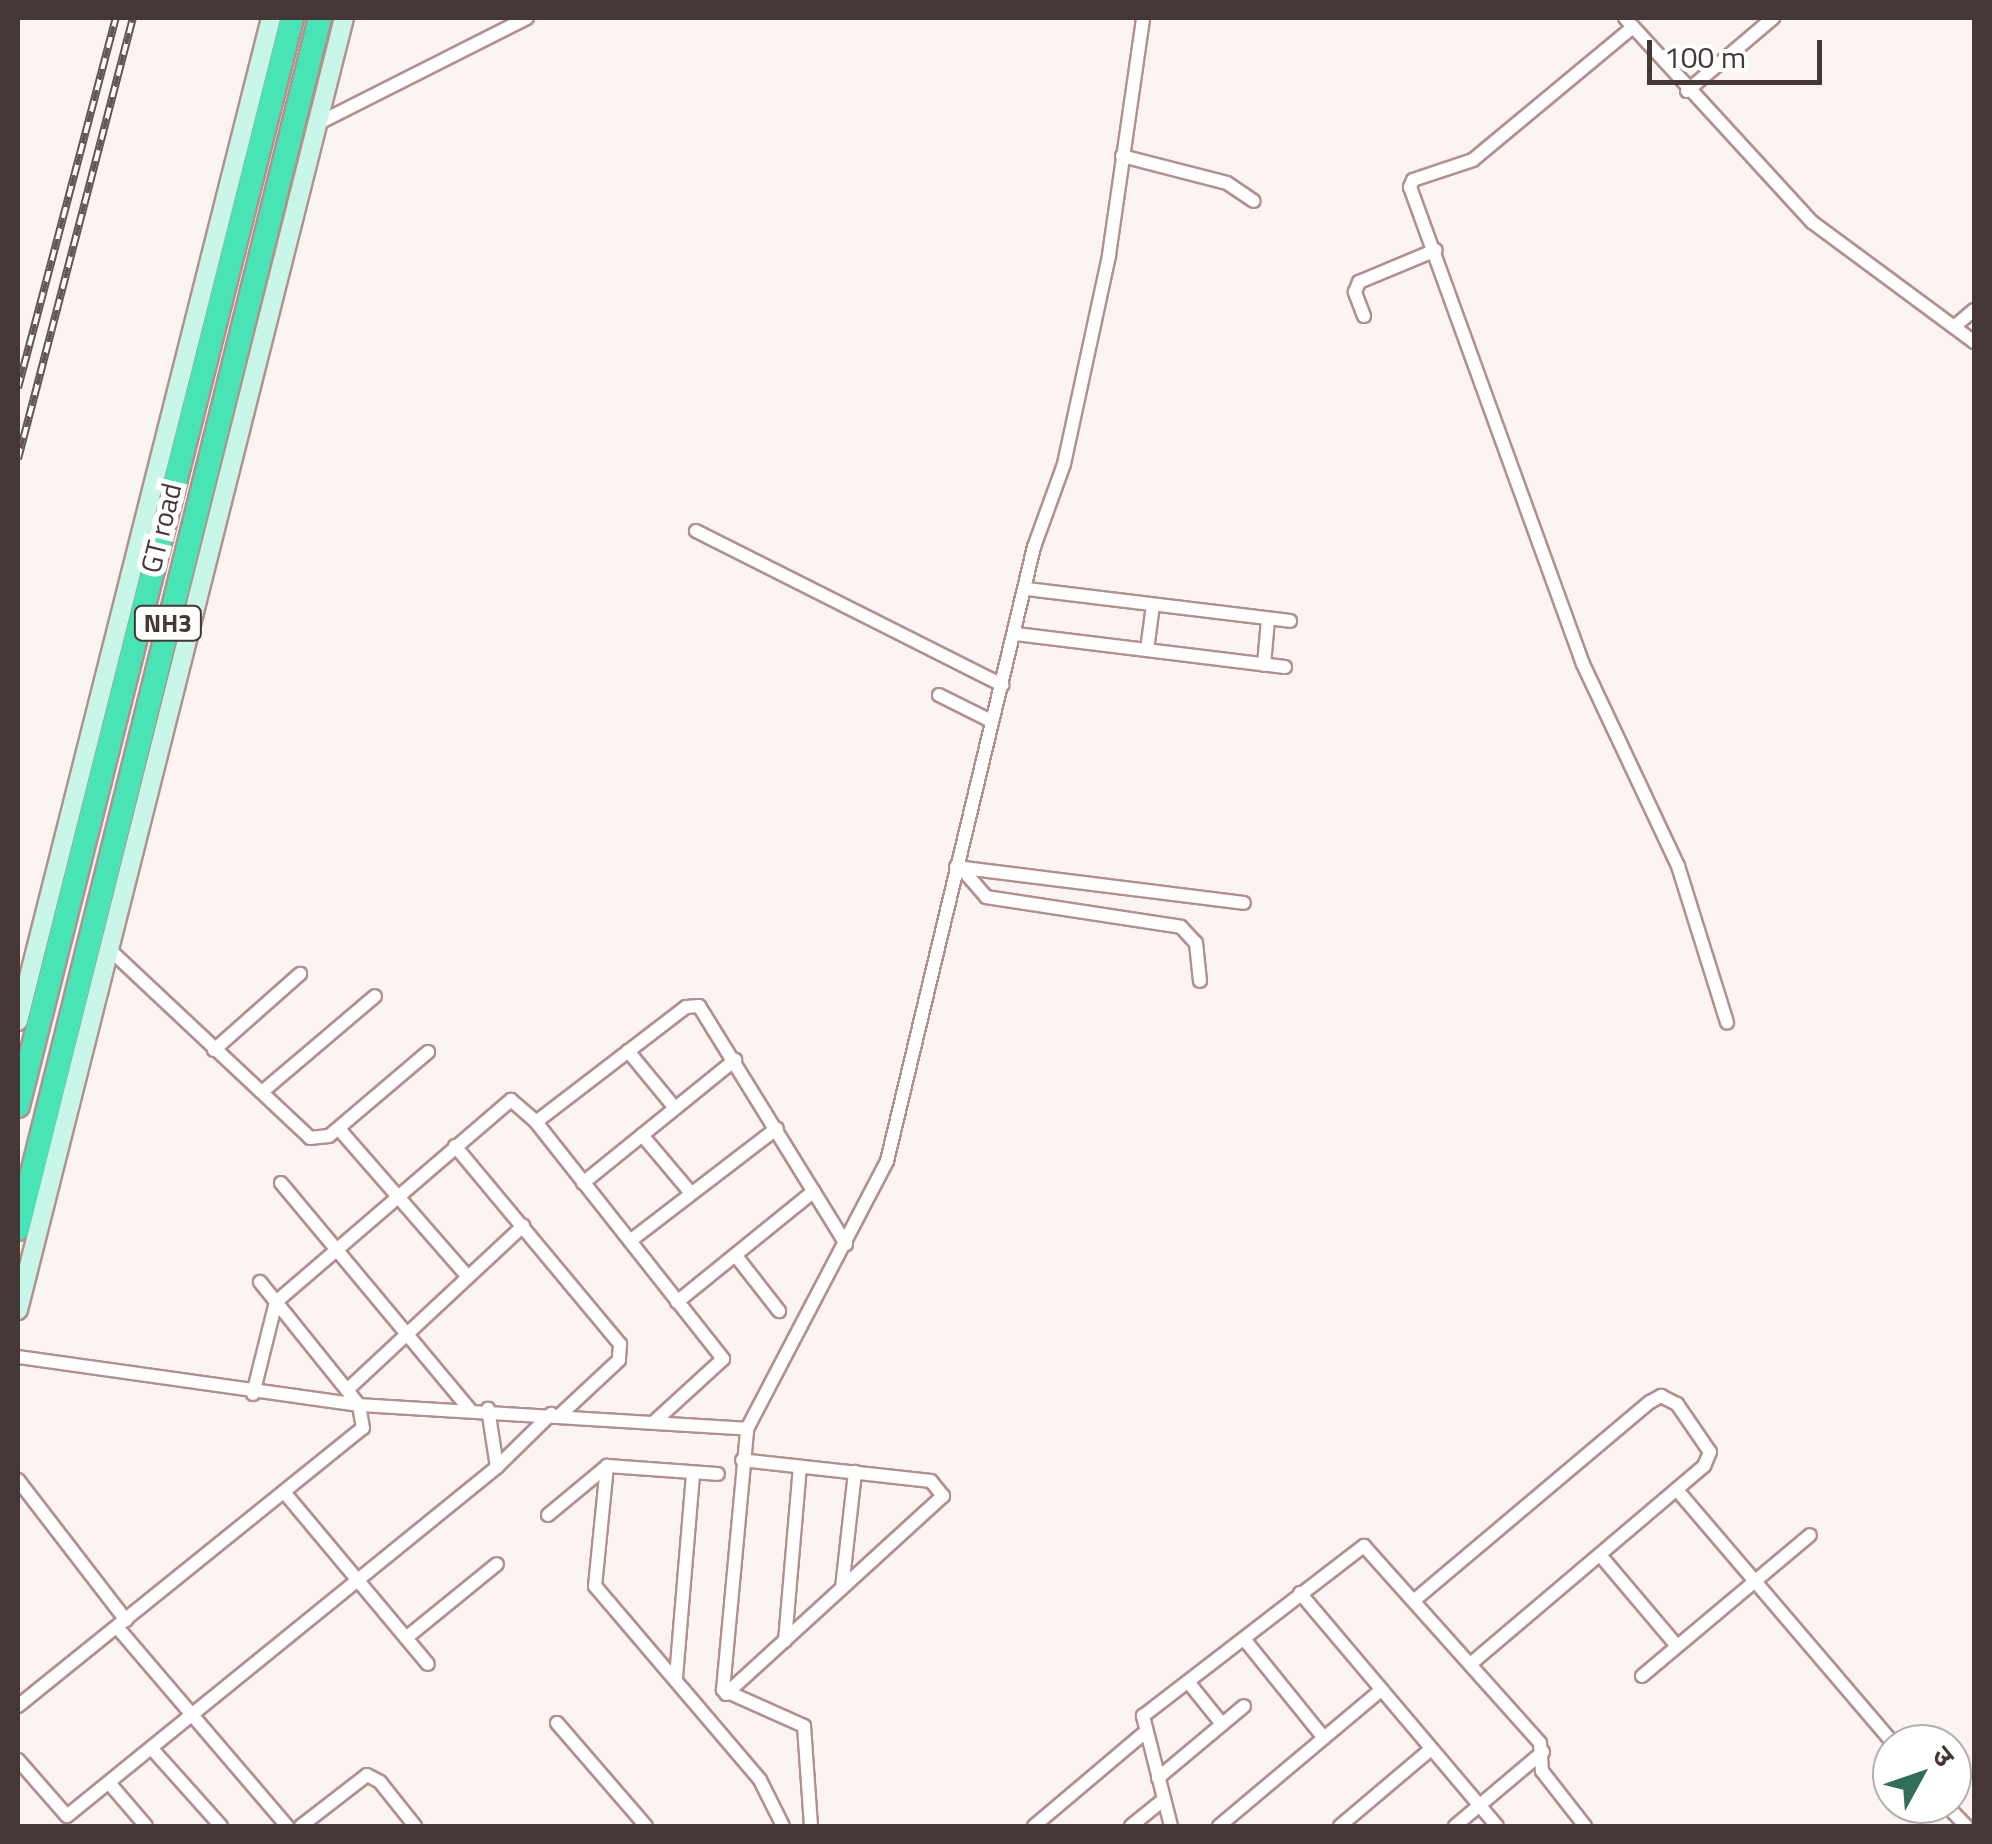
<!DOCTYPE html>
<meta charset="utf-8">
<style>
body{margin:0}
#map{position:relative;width:1992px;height:1844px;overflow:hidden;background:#fbf4f3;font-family:"Titillium Web","Noto Sans Devanagari",sans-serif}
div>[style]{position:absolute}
.roads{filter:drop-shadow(2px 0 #b2908e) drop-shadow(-2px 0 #b2908e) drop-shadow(0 2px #b2908e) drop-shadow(0 -2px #b2908e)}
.street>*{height:12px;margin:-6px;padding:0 6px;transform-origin:6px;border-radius:6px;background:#fff}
.secondary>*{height:18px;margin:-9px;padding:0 9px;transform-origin:9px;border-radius:9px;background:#c8f7e9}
.highway>*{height:22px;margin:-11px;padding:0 11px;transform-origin:11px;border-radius:11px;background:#49e4b6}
.rail>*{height:8px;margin-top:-4px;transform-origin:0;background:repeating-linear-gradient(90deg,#fff 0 11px,#635655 0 22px);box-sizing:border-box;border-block:2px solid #635655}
span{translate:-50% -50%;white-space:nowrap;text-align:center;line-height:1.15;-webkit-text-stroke:10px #fff;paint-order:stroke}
.shield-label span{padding:2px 8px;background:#fff;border:2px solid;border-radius:8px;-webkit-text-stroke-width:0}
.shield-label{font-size:25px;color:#453736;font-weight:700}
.street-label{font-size:28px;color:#453736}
.frame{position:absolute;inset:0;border:20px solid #453736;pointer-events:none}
.north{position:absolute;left:1872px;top:1724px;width:100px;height:100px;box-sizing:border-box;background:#fff;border:2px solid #b5afaf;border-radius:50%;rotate:50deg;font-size:28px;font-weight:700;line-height:40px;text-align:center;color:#453736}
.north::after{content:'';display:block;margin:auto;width:35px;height:45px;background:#326f5b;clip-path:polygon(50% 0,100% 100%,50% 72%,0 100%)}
.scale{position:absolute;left:1647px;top:40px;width:175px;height:45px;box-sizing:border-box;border:5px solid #453736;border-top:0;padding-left:12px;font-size:30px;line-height:35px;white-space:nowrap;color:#453736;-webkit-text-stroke:8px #fff;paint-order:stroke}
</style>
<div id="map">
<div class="roads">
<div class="street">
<i style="left:1625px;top:18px;width:277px;rotate:47.5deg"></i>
<i style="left:1812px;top:222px;width:202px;rotate:36.5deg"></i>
<i style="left:1633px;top:27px;width:208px;rotate:140.3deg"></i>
<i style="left:1473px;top:160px;width:63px;rotate:161.6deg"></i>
<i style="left:1413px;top:180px;width:8px;rotate:113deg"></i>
<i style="left:1410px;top:187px;width:507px;rotate:70.07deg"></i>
<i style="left:1583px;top:664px;width:223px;rotate:64.8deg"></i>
<i style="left:1678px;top:866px;width:164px;rotate:72.6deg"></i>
<i style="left:1687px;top:91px;width:113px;rotate:-40.3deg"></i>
<i style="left:317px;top:124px;width:235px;rotate:-26.8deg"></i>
<i style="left:1122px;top:156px;width:108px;rotate:14.4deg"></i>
<i style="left:1227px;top:183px;width:32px;rotate:34deg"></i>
<i style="left:1364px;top:316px;width:26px;rotate:-111deg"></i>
<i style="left:1355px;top:292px;width:11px;rotate:-68deg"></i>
<i style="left:1359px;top:282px;width:83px;rotate:-22.6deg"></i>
<i style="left:1955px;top:326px;width:25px;rotate:-40deg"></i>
<i style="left:696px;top:531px;width:343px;rotate:26.7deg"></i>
<i style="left:1027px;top:589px;width:265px;rotate:6.9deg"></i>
<i style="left:1016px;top:634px;width:271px;rotate:7deg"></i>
<i style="left:1147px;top:650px;width:45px;rotate:-82.4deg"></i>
<i style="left:1264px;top:665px;width:46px;rotate:-85deg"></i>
<i style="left:939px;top:695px;width:58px;rotate:26.6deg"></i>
<i style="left:956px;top:867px;width:290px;rotate:7.1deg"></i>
<i style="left:962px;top:869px;width:37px;rotate:49deg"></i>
<i style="left:986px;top:897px;width:197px;rotate:8.7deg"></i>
<i style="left:1181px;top:927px;width:22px;rotate:47deg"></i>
<i style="left:1196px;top:943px;width:38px;rotate:84deg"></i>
<i style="left:109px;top:949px;width:276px;rotate:43.2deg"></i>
<i style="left:310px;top:1138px;width:19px;rotate:-6deg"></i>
<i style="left:329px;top:1136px;width:130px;rotate:-40.3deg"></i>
<i style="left:214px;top:1050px;width:115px;rotate:-41.5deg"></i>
<i style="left:628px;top:1051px;width:74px;rotate:50.5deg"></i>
<i style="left:262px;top:1092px;width:148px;rotate:-40.3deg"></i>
<i style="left:536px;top:1122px;width:189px;rotate:-37.5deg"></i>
<i style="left:686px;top:1007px;width:13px;rotate:-4deg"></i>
<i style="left:699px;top:1006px;width:280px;rotate:58.3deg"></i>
<i style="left:339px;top:1129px;width:196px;rotate:48.9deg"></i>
<i style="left:642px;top:1135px;width:76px;rotate:49.8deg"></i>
<i style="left:455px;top:1146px;width:258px;rotate:50.2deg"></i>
<i style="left:620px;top:1344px;width:16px;rotate:94deg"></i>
<i style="left:619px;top:1360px;width:81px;rotate:137deg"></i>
<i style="left:281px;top:1183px;width:295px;rotate:50.2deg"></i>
<i style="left:583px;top:1183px;width:196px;rotate:-39deg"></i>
<i style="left:630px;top:1241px;width:185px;rotate:-37.5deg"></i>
<i style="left:736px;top:1256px;width:70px;rotate:52deg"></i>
<i style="left:677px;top:1302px;width:176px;rotate:-39deg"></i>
<i style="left:18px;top:1357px;width:344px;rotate:8deg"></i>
<i style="left:359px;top:1405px;width:389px;rotate:3.5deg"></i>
<i style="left:347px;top:1390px;width:241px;rotate:-43deg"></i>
<i style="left:253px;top:1394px;width:95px;rotate:-76deg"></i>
<i style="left:276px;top:1302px;width:310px;rotate:-40.7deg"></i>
<i style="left:511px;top:1100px;width:33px;rotate:41deg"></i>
<i style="left:536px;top:1122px;width:302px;rotate:51.7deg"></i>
<i style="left:723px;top:1359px;width:93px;rotate:137.6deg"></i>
<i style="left:607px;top:1466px;width:121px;rotate:95.7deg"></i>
<i style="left:595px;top:1586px;width:255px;rotate:49.6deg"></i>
<i style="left:760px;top:1780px;width:51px;rotate:63.4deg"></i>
<i style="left:497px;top:1467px;width:76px;rotate:-44.5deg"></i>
<i style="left:18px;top:1480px;width:177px;rotate:52.4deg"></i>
<i style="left:1677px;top:1490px;width:334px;rotate:49.5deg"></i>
<i style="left:284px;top:1492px;width:224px;rotate:50.1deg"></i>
<i style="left:548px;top:1515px;width:77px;rotate:-39.7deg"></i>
<i style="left:607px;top:1466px;width:111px;rotate:4.1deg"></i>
<i style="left:1600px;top:1555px;width:119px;rotate:49.8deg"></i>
<i style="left:842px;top:1588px;width:117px;rotate:-83.6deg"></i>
<i style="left:1300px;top:1593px;width:305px;rotate:49.8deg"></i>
<i style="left:1417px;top:1598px;width:304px;rotate:-40.1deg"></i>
<i style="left:1650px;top:1402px;width:13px;rotate:-29deg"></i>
<i style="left:1661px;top:1396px;width:18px;rotate:27deg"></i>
<i style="left:1677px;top:1404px;width:58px;rotate:55.5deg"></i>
<i style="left:1710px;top:1452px;width:15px;rotate:113deg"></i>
<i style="left:1704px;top:1466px;width:304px;rotate:139.7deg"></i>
<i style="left:117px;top:1627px;width:262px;rotate:49.5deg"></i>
<i style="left:406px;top:1638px;width:117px;rotate:-39.1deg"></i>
<i style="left:1244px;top:1639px;width:126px;rotate:51.1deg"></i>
<i style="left:785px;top:1641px;width:175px;rotate:-85.1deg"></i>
<i style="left:1642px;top:1676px;width:219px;rotate:-40deg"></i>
<i style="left:676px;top:1677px;width:205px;rotate:-85.2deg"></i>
<i style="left:1189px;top:1683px;width:53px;rotate:51.2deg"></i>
<i style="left:726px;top:1694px;width:294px;rotate:-42.4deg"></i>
<i style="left:943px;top:1496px;width:19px;rotate:-129deg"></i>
<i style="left:931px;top:1481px;width:190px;rotate:-173.7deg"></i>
<i style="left:18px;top:1706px;width:443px;rotate:-38.9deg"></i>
<i style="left:363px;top:1428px;width:23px;rotate:-100deg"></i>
<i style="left:359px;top:1405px;width:158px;rotate:-128.8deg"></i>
<i style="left:557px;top:1723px;width:136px;rotate:49.2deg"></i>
<i style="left:153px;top:1750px;width:102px;rotate:48.2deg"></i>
<i style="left:18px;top:1760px;width:74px;rotate:48.8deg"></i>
<i style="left:67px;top:1816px;width:554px;rotate:-39.06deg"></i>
<i style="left:497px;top:1467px;width:59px;rotate:-98.8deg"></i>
<i style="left:1158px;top:1778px;width:112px;rotate:-39.9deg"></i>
<i style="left:110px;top:1784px;width:55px;rotate:49.4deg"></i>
<i style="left:1945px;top:1804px;width:30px;rotate:46deg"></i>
<i style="left:301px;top:1826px;width:83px;rotate:-37.7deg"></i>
<i style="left:367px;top:1775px;width:15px;rotate:28deg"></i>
<i style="left:380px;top:1782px;width:56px;rotate:51.5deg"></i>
<i style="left:811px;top:1826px;width:100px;rotate:-94deg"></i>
<i style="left:804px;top:1726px;width:89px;rotate:-156deg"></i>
<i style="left:723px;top:1690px;width:262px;rotate:-84.7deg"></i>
<i style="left:747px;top:1429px;width:302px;rotate:-62.4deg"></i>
<i style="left:887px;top:1161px;width:631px;rotate:-76.54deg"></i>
<i style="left:1034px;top:547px;width:88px;rotate:-70.1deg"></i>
<i style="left:1064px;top:464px;width:214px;rotate:-77.8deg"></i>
<i style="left:1109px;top:255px;width:239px;rotate:-81.8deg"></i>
<i style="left:1034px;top:1826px;width:144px;rotate:-40.2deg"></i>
<i style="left:1131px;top:1826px;width:41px;rotate:-39.1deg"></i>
<i style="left:1171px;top:1826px;width:114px;rotate:-104.3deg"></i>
<i style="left:1143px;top:1716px;width:279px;rotate:-37.6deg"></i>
<i style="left:1364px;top:1546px;width:264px;rotate:48.2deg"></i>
<i style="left:1540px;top:1743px;width:28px;rotate:86deg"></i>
<i style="left:1542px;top:1771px;width:70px;rotate:52deg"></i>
<i style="left:1219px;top:1826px;width:212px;rotate:-40deg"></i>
<i style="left:1340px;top:1826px;width:119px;rotate:-40.2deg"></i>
<i style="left:1455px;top:1826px;width:115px;rotate:-40.1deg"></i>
</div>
<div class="secondary">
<i style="left:18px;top:1021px;width:1034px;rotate:-75.84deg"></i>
<i style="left:18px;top:1310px;width:1332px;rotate:-75.84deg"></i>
</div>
<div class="highway">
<i style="left:18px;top:1106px;width:1122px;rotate:-75.86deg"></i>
<i style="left:18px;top:1229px;width:1248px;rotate:-76deg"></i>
</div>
</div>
<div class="rail">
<i style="left:18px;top:388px;width:383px;rotate:-75.2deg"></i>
<i style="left:18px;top:459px;width:456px;rotate:-75.4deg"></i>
</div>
<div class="shield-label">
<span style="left:168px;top:623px">NH3</span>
</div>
<div class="street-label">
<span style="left:161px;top:528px;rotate:-76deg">GT road</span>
</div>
<div class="frame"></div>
<div class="north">उ</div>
<div class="scale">100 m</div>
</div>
